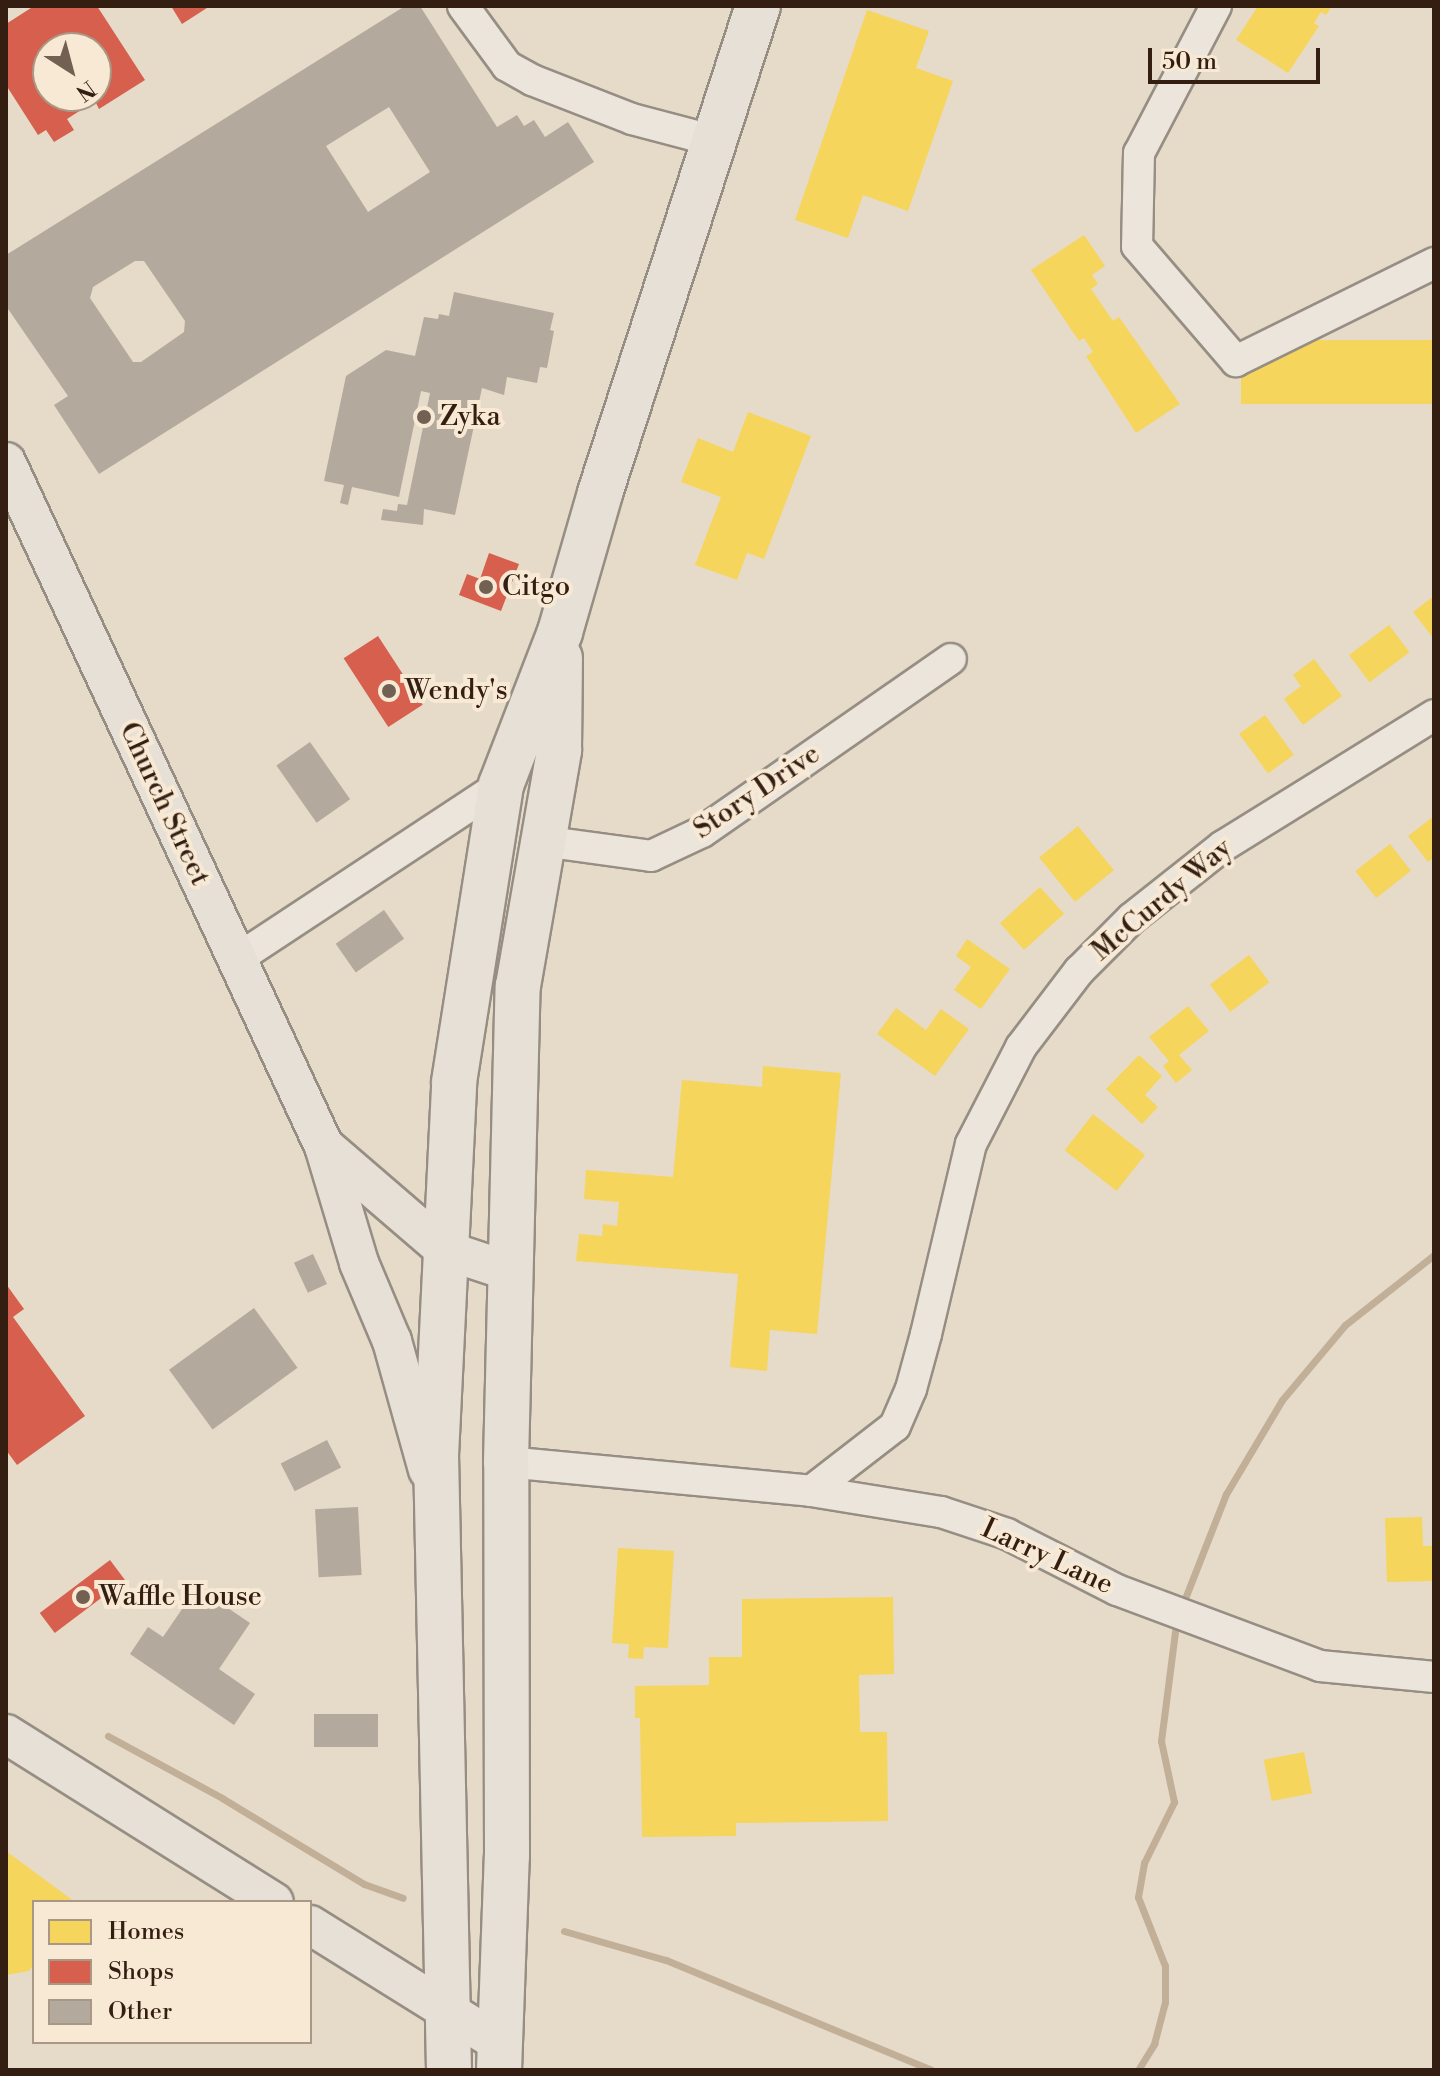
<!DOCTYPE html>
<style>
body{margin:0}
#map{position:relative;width:1440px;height:2076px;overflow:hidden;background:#e6dac9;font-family:"Libre Bodoni",serif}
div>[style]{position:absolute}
.homes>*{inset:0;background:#f6d55c;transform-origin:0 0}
.shops>*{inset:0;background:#d6604d;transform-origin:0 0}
.stream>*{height:7px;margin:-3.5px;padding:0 3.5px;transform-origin:3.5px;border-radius:3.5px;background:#c1af98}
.building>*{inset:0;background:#b3a99d;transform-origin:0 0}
.roads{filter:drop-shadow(2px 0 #978e83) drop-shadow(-2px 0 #978e83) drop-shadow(0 2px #978e83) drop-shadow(0 -2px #978e83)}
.minor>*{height:30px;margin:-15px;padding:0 15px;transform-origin:15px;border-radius:15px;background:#ebe5dc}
.major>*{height:38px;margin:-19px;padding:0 19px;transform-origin:19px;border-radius:19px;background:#e7e0d7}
.highway>*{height:44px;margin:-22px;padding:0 22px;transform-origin:22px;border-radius:22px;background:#e7e0d7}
.dots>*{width:22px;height:22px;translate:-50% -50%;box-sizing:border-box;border:4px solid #f7e9d4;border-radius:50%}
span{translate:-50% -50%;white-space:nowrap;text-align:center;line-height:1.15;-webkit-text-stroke:8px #f7e9d4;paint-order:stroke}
.poi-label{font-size:28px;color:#341e12}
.left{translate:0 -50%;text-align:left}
.street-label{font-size:28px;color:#341e12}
.frame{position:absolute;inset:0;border:8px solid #341e12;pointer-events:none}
.legend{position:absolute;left:32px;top:1900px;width:280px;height:144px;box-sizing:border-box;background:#f7e9d4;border:2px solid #a99886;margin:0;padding:10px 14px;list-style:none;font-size:24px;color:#341e12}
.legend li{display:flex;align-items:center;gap:16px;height:40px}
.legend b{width:40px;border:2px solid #a99886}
.north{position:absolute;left:32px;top:32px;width:80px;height:80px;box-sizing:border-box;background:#f7e9d4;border:2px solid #a99886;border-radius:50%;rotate:144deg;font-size:22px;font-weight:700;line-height:32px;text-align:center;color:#341e12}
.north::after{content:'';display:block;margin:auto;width:28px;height:36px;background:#726052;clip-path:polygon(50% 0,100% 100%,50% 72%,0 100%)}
.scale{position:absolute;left:1148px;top:48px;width:172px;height:36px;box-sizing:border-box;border:4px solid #341e12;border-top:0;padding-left:10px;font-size:24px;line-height:28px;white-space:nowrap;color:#341e12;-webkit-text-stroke:6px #f7e9d4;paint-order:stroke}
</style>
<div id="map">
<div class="homes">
<i style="clip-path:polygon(1258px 6px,1332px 6px,1326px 15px,1321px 12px,1314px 23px,1319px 26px,1288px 73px,1236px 40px)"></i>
<i style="clip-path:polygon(867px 10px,929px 31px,916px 68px,953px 81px,908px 211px,863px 195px,848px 238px,795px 220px)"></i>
<i style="clip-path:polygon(1084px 235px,1105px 266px,1092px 275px,1098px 284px,1091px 289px,1113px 321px,1119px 317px,1180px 404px,1136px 433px,1086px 356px,1093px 352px,1084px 338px,1079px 341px,1031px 270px)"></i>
<i style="left:1434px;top:340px;width:64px;height:193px;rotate:90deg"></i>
<i style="clip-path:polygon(748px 412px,811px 436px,764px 559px,747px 553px,737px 580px,695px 565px,721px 497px,681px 482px,698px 438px,733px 452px)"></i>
<i style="clip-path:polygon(1434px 596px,1434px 639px,1413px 612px)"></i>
<i style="left:1389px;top:625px;width:34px;height:50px;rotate:53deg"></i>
<i style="clip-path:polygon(1314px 659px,1342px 696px,1303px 725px,1284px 699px,1301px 686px,1293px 675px)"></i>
<i style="left:1265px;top:715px;width:49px;height:32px;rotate:54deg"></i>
<i style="clip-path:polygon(1434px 816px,1434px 857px,1428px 862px,1408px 836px)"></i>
<i style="left:1078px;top:826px;width:57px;height:50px;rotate:51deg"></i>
<i style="left:1390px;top:844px;width:34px;height:44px;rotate:52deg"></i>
<i style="left:1040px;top:887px;width:36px;height:54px;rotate:48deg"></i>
<i style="clip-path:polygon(967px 939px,1010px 969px,981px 1009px,954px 990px,971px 967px,956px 956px)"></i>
<i style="left:1249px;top:955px;width:34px;height:49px;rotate:53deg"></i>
<i style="clip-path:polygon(1188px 1006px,1209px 1031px,1179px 1055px,1192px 1070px,1176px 1083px,1163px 1066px,1169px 1061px,1149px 1037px)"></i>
<i style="clip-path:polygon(896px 1008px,926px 1030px,941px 1009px,969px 1029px,935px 1076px,877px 1034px)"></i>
<i style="clip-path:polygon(1139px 1055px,1162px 1076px,1145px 1095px,1158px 1107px,1142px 1124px,1106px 1089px)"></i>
<i style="clip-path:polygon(763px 1066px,841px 1073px,817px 1334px,770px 1330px,767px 1371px,730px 1367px,738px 1274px,576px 1261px,579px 1234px,602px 1236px,603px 1224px,617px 1226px,619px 1202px,584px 1199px,586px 1170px,673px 1177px,682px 1080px,762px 1087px)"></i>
<i style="left:1093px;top:1114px;width:66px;height:46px;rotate:38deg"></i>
<i style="clip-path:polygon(1422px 1517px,1423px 1546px,1434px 1546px,1434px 1581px,1387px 1582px,1385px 1518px)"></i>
<i style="clip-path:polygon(618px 1548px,674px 1551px,668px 1648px,644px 1647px,643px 1659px,628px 1658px,629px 1644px,612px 1643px)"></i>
<i style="clip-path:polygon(893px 1597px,894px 1674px,859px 1675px,860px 1732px,887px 1732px,888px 1821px,736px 1823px,736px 1836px,642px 1837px,640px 1718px,635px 1718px,635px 1686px,709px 1685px,709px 1657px,742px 1657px,742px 1599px)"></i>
<i style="left:1304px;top:1752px;width:42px;height:41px;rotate:79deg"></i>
<i style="clip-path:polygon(6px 1851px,75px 1902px,34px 1902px,34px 1964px,29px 1971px,6px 1975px)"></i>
</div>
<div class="shops">
<i style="clip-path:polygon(evenodd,34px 6px,97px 6px,145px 80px,99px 109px,95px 101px,67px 119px,74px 130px,54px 142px,46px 130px,38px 135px,6px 85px,6px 24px,34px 6px,48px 48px,96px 48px,96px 96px,48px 96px,48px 48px)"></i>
<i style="clip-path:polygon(171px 6px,210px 6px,182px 24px)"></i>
<i style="clip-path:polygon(489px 553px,519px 564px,501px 611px,459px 595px,467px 574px,480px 579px)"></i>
<i style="left:378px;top:636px;width:82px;height:41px;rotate:57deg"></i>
<i style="clip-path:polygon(6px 1284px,24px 1309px,13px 1317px,85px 1416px,17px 1465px,6px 1450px)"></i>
<i style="left:110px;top:1560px;width:25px;height:88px;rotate:53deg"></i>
</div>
<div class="stream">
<i style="left:1184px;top:1601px;width:115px;rotate:-68.6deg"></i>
<i style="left:1226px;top:1494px;width:109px;rotate:-59.2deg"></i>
<i style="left:1282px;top:1400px;width:98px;rotate:-50deg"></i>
<i style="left:1345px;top:1325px;width:113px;rotate:-38.2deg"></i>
<i style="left:108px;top:1736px;width:130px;rotate:28.5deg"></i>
<i style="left:222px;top:1798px;width:166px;rotate:31.2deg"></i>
<i style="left:364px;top:1884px;width:41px;rotate:19.7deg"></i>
<i style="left:564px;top:1931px;width:106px;rotate:15.9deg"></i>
<i style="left:666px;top:1960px;width:287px;rotate:22.5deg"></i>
<i style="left:1138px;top:2070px;width:31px;rotate:-58deg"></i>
<i style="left:1154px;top:2044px;width:43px;rotate:-75.3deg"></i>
<i style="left:1165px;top:2002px;width:36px;rotate:-90deg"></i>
<i style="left:1165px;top:1966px;width:74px;rotate:-111.4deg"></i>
<i style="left:1138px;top:1897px;width:35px;rotate:-80deg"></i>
<i style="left:1144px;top:1863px;width:68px;rotate:-63.8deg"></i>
<i style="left:1174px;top:1802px;width:62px;rotate:-102deg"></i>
<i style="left:1161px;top:1741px;width:111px;rotate:-82.7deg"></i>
</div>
<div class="building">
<i style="clip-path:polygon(evenodd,405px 6px,420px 6px,497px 127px,517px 115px,524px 126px,534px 120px,545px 137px,568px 122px,594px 162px,99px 474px,54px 405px,68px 396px,6px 306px,6px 255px,405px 6px,389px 107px,430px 172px,368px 212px,326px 146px,389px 107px,405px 6px,135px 261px,144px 261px,185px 321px,184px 332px,141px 362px,133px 362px,90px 298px,93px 287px,135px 261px)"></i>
<i style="clip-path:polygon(454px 292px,554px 313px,550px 330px,554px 331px,547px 368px,540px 367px,537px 383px,507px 377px,504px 395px,482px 388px,455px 515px,424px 509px,423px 525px,381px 520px,383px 509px,397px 511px,398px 504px,407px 505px,430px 393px,421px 391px,399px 497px,352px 487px,348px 505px,340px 503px,344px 485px,324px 481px,346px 376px,386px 350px,415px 356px,424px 317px,438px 319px,439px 314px,449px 316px)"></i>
<i style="left:310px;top:742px;width:70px;height:41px;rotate:55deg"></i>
<i style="left:384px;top:910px;width:35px;height:59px;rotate:55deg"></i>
<i style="left:313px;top:1254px;width:33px;height:21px;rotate:65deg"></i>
<i style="left:254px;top:1308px;width:74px;height:105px;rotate:54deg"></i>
<i style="left:327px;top:1440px;width:31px;height:52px;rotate:63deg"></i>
<i style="left:358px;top:1507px;width:68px;height:43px;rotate:87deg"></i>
<i style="clip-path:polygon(197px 1587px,250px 1623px,219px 1669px,255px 1694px,234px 1725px,130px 1654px,148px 1627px,163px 1637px)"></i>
<i style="left:314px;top:1714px;width:64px;height:33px"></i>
</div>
<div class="roads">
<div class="minor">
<i style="left:463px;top:6px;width:74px;rotate:53.7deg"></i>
<i style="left:507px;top:66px;width:29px;rotate:29deg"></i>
<i style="left:532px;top:80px;width:107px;rotate:21.3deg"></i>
<i style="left:632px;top:119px;width:86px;rotate:14.8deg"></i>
<i style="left:1216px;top:6px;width:166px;rotate:117.6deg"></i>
<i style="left:1139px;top:153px;width:93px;rotate:91.2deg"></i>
<i style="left:1137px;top:246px;width:152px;rotate:49.3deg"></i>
<i style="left:1236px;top:361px;width:221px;rotate:-26.3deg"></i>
<i style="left:542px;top:841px;width:110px;rotate:7.8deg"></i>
<i style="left:651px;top:856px;width:56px;rotate:-25.2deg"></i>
<i style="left:702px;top:832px;width:303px;rotate:-34.8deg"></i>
<i style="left:237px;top:959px;width:316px;rotate:-33.4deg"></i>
<i style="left:506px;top:1462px;width:306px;rotate:5.4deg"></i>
<i style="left:811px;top:1491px;width:132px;rotate:9.2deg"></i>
<i style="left:941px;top:1512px;width:70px;rotate:18.4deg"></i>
<i style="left:1007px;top:1534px;width:123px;rotate:27deg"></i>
<i style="left:1117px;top:1590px;width:217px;rotate:20.5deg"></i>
<i style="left:1320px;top:1666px;width:115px;rotate:5.5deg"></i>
<i style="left:811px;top:1491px;width:106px;rotate:-37.7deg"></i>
<i style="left:895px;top:1426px;width:40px;rotate:-66.6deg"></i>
<i style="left:911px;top:1389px;width:57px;rotate:-74.7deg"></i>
<i style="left:926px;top:1334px;width:195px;rotate:-76.7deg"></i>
<i style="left:971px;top:1144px;width:109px;rotate:-62.7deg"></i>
<i style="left:1021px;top:1047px;width:96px;rotate:-52.7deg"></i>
<i style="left:1079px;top:971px;width:75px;rotate:-45deg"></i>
<i style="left:1132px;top:918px;width:116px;rotate:-38.4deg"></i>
<i style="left:1223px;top:846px;width:248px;rotate:-31.8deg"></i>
</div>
<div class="major">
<i style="left:6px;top:462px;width:754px;rotate:65.07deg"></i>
<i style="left:324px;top:1146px;width:122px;rotate:73.3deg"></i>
<i style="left:359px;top:1263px;width:85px;rotate:67.1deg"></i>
<i style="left:392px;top:1341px;width:134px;rotate:74.4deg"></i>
<i style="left:324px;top:1146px;width:160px;rotate:40.7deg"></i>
<i style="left:445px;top:1250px;width:71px;rotate:18.2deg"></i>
<i style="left:6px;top:1734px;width:316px;rotate:32.1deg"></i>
<i style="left:310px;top:1925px;width:221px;rotate:31.9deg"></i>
</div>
<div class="highway">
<i style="left:449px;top:2070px;width:614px;rotate:-91.21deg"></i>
<i style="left:436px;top:1456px;width:374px;rotate:-87.2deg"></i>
<i style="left:454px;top:1082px;width:301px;rotate:-81deg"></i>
<i style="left:501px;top:785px;width:164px;rotate:-68.9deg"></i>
<i style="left:560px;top:632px;width:145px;rotate:-73.9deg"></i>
<i style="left:600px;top:493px;width:512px;rotate:-72.03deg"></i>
<i style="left:499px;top:2070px;width:214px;rotate:-87.9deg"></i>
<i style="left:507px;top:1856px;width:394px;rotate:-90.1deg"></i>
<i style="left:506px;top:1462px;width:476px;rotate:-88.6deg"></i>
<i style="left:518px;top:986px;width:240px;rotate:-80.1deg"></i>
<i style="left:559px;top:750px;width:92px;rotate:-89.4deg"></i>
</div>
</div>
<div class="dots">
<i style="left:424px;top:417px;background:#726052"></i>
<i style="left:486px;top:587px;background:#726052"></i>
<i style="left:389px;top:691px;background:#726052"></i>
<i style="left:83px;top:1597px;background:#726052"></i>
</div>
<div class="poi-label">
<span class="left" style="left:440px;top:417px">Zyka</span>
<span class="left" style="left:502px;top:587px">Citgo</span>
<span class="left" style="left:405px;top:691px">Wendy's</span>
<span class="left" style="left:99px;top:1597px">Waffle House</span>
</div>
<div class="street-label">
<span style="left:757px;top:792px;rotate:-34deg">Story Drive</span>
<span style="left:164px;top:804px;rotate:65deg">Church Street</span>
<span style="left:1162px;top:900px;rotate:-40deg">McCurdy Way</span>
<span style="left:1047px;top:1557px;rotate:25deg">Larry Lane</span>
</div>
<div class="frame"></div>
<ul class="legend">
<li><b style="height:22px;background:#f6d55c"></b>Homes</li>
<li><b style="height:22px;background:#d6604d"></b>Shops</li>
<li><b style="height:22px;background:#b3a99d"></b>Other</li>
</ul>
<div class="north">N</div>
<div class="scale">50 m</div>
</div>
